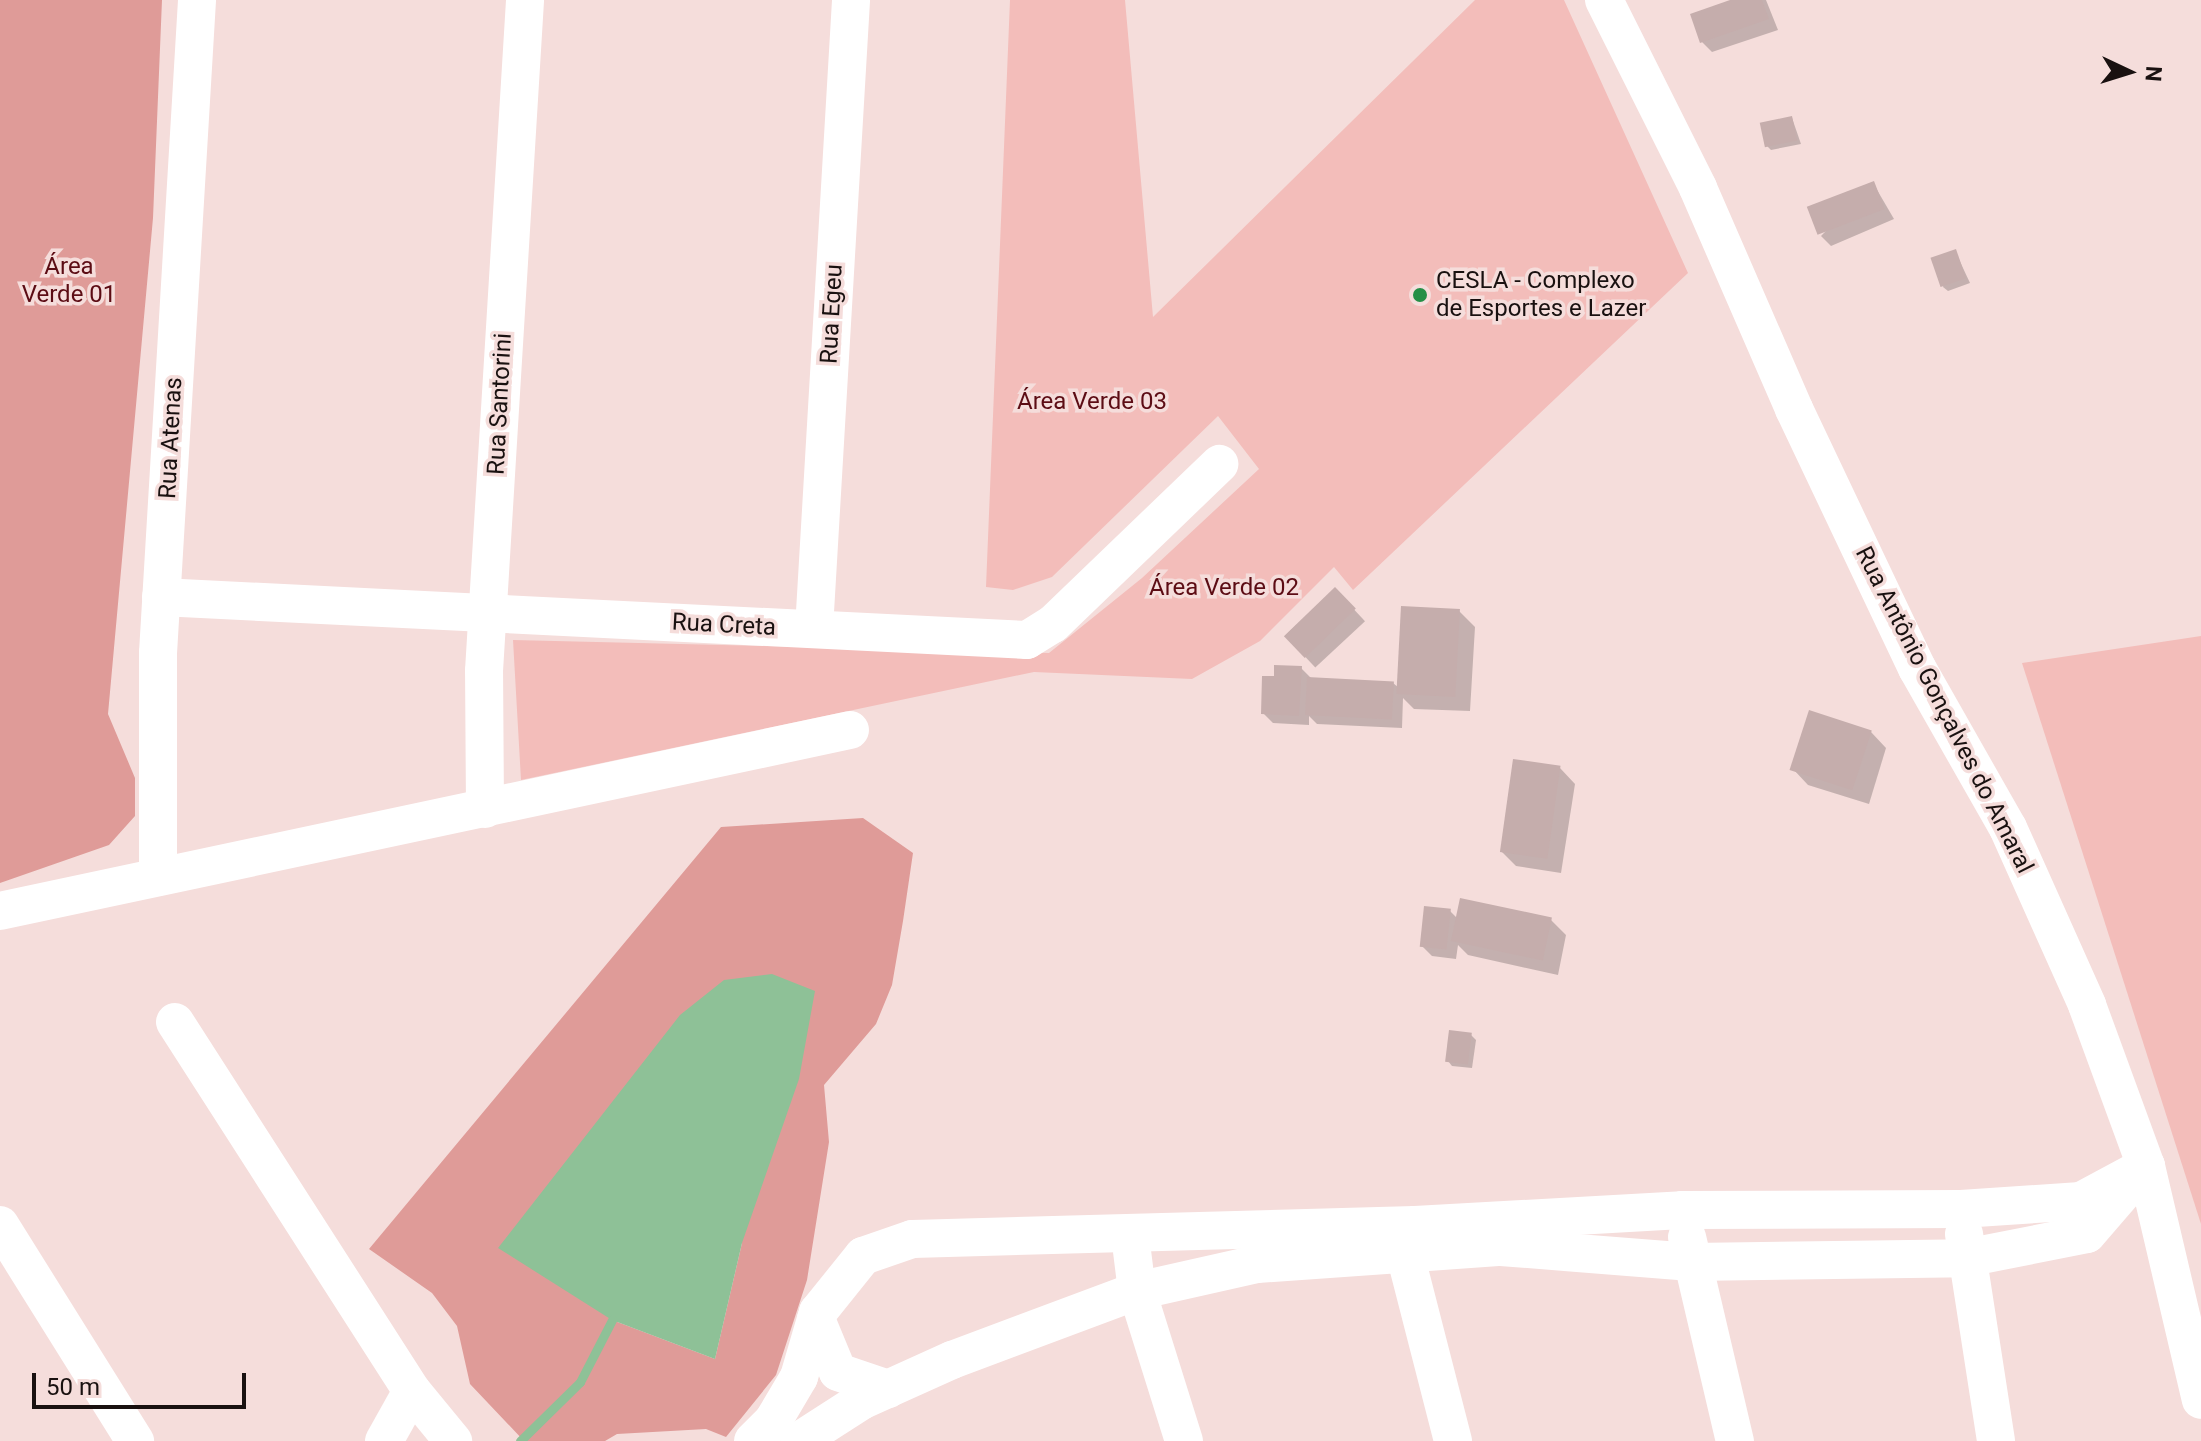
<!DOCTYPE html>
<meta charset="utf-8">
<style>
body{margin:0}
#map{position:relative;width:2201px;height:1441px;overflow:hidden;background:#f5dddb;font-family:Roboto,sans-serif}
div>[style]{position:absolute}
.green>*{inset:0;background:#f3bdba}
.forest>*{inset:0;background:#df9b98}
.water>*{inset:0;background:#8ec197}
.shadow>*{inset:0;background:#0003;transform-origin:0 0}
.stream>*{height:9px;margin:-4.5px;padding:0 4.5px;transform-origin:4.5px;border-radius:4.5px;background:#8ec197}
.building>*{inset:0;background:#c5adac;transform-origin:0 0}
.minor>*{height:38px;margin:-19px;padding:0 19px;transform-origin:19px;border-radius:19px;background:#fff}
.dots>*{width:22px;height:22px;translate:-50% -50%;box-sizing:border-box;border:4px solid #f5dddb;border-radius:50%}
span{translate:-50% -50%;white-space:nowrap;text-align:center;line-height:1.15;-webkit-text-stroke:7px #f5dddb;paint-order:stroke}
.park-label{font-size:24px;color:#5c0c14}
.poi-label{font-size:24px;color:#191110}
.left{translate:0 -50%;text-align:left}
.street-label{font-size:24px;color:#191110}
.north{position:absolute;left:2089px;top:32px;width:80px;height:80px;-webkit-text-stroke:6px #f5dddb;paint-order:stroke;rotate:94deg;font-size:22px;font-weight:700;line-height:32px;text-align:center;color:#191110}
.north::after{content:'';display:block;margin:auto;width:28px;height:36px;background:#191110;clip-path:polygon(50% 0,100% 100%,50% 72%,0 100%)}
.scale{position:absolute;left:32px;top:1373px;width:214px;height:36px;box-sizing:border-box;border:4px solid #191110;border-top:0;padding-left:10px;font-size:24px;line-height:28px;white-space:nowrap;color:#191110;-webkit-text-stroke:6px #f5dddb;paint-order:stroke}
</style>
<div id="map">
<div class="green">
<i style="clip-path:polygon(1010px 0,1125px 0,1153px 317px,1475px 0,1564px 0,1688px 273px,1353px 590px,1334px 567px,1260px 641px,1192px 679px,1034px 672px,521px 780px,513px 640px,1049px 653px,1142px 578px,1259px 469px,1218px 416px,1052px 577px,1013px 590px,986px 587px)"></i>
<i style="clip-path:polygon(2201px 636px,2201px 1224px,2022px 663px)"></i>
</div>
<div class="forest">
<i style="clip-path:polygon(0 0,162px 0,153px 218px,108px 714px,135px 778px,135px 816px,109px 845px,0 883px)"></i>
<i style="clip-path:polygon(evenodd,863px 818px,913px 853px,903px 921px,892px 985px,876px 1024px,824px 1085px,829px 1142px,807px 1280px,776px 1375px,726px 1437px,706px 1429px,617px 1434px,605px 1441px,524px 1441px,470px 1384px,457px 1326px,432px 1293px,369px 1249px,721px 827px,863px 818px,742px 1243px,715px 1359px,612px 1320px,742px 1243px)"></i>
</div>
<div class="water">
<i style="clip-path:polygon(772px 974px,815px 991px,799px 1079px,742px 1243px,715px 1359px,612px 1320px,498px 1248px,680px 1015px,724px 980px)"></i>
</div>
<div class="shadow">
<i style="clip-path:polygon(1736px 0,1766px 0,1778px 30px,1712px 52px,1702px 42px)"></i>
<i style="clip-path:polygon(1792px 118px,1801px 144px,1771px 150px,1767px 146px)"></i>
<i style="clip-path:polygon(1873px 183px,1894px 219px,1831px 246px,1821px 236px)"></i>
<i style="clip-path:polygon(1955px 251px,1970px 283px,1948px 291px,1943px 287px)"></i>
<i style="left:1335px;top:589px;width:44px;height:68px;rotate:47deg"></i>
<i style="clip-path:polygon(1459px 611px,1475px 627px,1470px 711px,1414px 709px,1403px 698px,1402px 728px,1317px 724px,1309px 716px,1309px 725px,1273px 723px,1263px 713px,1276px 679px,1301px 668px,1312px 679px,1393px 683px,1399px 688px)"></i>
<i style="clip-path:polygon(1871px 732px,1886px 748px,1869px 804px,1808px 785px,1793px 769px)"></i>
<i style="clip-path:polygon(1560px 768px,1575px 784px,1561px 873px,1516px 866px,1501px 851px)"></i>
<i style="clip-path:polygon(1450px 911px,1457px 918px,1551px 920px,1566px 935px,1558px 975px,1468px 955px,1458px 945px,1456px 959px,1432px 956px,1422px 946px)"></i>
<i style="clip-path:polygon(1471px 1035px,1476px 1040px,1472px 1068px,1452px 1066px,1448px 1061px)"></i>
</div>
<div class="stream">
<i style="left:520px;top:1441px;width:84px;rotate:-44.5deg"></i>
<i style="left:580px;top:1382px;width:70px;rotate:-62.7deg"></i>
</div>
<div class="building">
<i style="clip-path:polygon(1730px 0,1762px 0,1769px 19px,1700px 43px,1690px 14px)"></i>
<i style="left:1792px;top:116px;width:25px;height:33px;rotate:78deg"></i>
<i style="left:1874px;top:181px;width:30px;height:72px;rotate:69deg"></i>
<i style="left:1956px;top:249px;width:31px;height:27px;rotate:71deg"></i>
<i style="left:1335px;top:587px;width:30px;height:71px;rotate:46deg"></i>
<i style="left:1401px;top:606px;width:59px;height:88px;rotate:3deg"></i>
<i style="clip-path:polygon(1274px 665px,1302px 666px,1299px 716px,1261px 714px,1262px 676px,1274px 676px)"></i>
<i style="left:1307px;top:677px;width:87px;height:38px;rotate:3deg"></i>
<i style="left:1809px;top:710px;width:66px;height:63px;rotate:18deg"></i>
<i style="left:1513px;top:759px;width:48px;height:94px;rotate:8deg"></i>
<i style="left:1460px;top:898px;width:94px;height:44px;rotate:12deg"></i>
<i style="left:1424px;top:906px;width:27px;height:41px;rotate:6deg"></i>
<i style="left:1449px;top:1030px;width:23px;height:32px;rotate:7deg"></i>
</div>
<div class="minor">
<i style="left:1604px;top:0;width:210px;rotate:63.4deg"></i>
<i style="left:1698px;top:188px;width:241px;rotate:66.5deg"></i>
<i style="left:1794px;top:409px;width:287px;rotate:64.6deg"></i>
<i style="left:1917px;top:668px;width:184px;rotate:60.4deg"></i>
<i style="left:2008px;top:828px;width:194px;rotate:65.9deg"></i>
<i style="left:2087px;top:1005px;width:171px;rotate:69.9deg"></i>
<i style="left:2146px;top:1166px;width:240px;rotate:76.8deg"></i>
<i style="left:161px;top:597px;width:867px;rotate:2.84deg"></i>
<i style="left:1027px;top:640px;width:31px;rotate:-32deg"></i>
<i style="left:1053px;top:624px;width:231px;rotate:-43.9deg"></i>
<i style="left:814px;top:629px;width:630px;rotate:-86.63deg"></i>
<i style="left:485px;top:809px;width:138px;rotate:-90.4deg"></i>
<i style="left:484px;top:671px;width:672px;rotate:-86.5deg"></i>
<i style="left:158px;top:877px;width:224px;rotate:-90deg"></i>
<i style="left:158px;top:653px;width:654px;rotate:-86.58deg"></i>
<i style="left:0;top:911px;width:869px;rotate:-12.02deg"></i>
<i style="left:175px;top:1022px;width:439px;rotate:57.3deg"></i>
<i style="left:412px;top:1391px;width:65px;rotate:50.6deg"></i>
<i style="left:0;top:1225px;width:255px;rotate:58deg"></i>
<i style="left:1964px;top:1234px;width:209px;rotate:81.2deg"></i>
<i style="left:1130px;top:1235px;width:56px;rotate:82.9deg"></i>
<i style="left:1137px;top:1291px;width:157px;rotate:72.6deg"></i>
<i style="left:1687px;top:1237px;width:210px;rotate:76.8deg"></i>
<i style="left:1405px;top:1254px;width:193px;rotate:75.6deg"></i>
<i style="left:816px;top:1319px;width:57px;rotate:67.5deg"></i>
<i style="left:838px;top:1372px;width:53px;rotate:18.8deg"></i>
<i style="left:384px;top:1441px;width:57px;rotate:-60.8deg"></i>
<i style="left:753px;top:1441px;width:28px;rotate:-45deg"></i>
<i style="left:773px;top:1421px;width:51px;rotate:-59.4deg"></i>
<i style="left:799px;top:1377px;width:68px;rotate:-73.7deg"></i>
<i style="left:818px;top:1312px;width:72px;rotate:-51.2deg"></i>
<i style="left:863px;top:1256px;width:52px;rotate:-19.1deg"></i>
<i style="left:912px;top:1239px;width:503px;rotate:-1.59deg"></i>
<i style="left:1415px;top:1225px;width:267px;rotate:-3.2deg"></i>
<i style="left:1682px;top:1210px;width:279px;rotate:-0.2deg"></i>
<i style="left:1961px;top:1209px;width:120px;rotate:-3.8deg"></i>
<i style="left:2081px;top:1201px;width:74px;rotate:-28.3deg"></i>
<i style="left:799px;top:1441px;width:74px;rotate:-32.8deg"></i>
<i style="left:861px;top:1401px;width:100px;rotate:-24.3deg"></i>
<i style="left:952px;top:1360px;width:197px;rotate:-20.5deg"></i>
<i style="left:1137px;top:1291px;width:123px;rotate:-12.7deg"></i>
<i style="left:1257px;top:1264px;width:245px;rotate:-4deg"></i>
<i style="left:1501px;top:1247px;width:191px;rotate:4.5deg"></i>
<i style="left:1691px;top:1262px;width:275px;rotate:-0.8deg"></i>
<i style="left:1966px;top:1258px;width:123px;rotate:-11.2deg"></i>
<i style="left:2087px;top:1234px;width:67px;rotate:-49.2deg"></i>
</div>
<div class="dots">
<i style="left:1420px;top:295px;background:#248f46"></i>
</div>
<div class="park-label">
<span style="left:69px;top:281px">Área<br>Verde 01</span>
<span style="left:1092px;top:402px">Área Verde 03</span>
<span style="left:1224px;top:588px">Área Verde 02</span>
</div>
<div class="poi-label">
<span class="left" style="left:1436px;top:295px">CESLA - Complexo<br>de Esportes e Lazer</span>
</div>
<div class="street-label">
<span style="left:832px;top:314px;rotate:-87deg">Rua Egeu</span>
<span style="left:500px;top:404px;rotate:-87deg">Rua Santorini</span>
<span style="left:171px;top:438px;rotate:-87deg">Rua Atenas</span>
<span style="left:724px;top:625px;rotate:3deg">Rua Creta</span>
<span style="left:1944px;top:710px;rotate:63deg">Rua Antônio Gonçalves do Amaral</span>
</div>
<div class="north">N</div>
<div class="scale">50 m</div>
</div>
